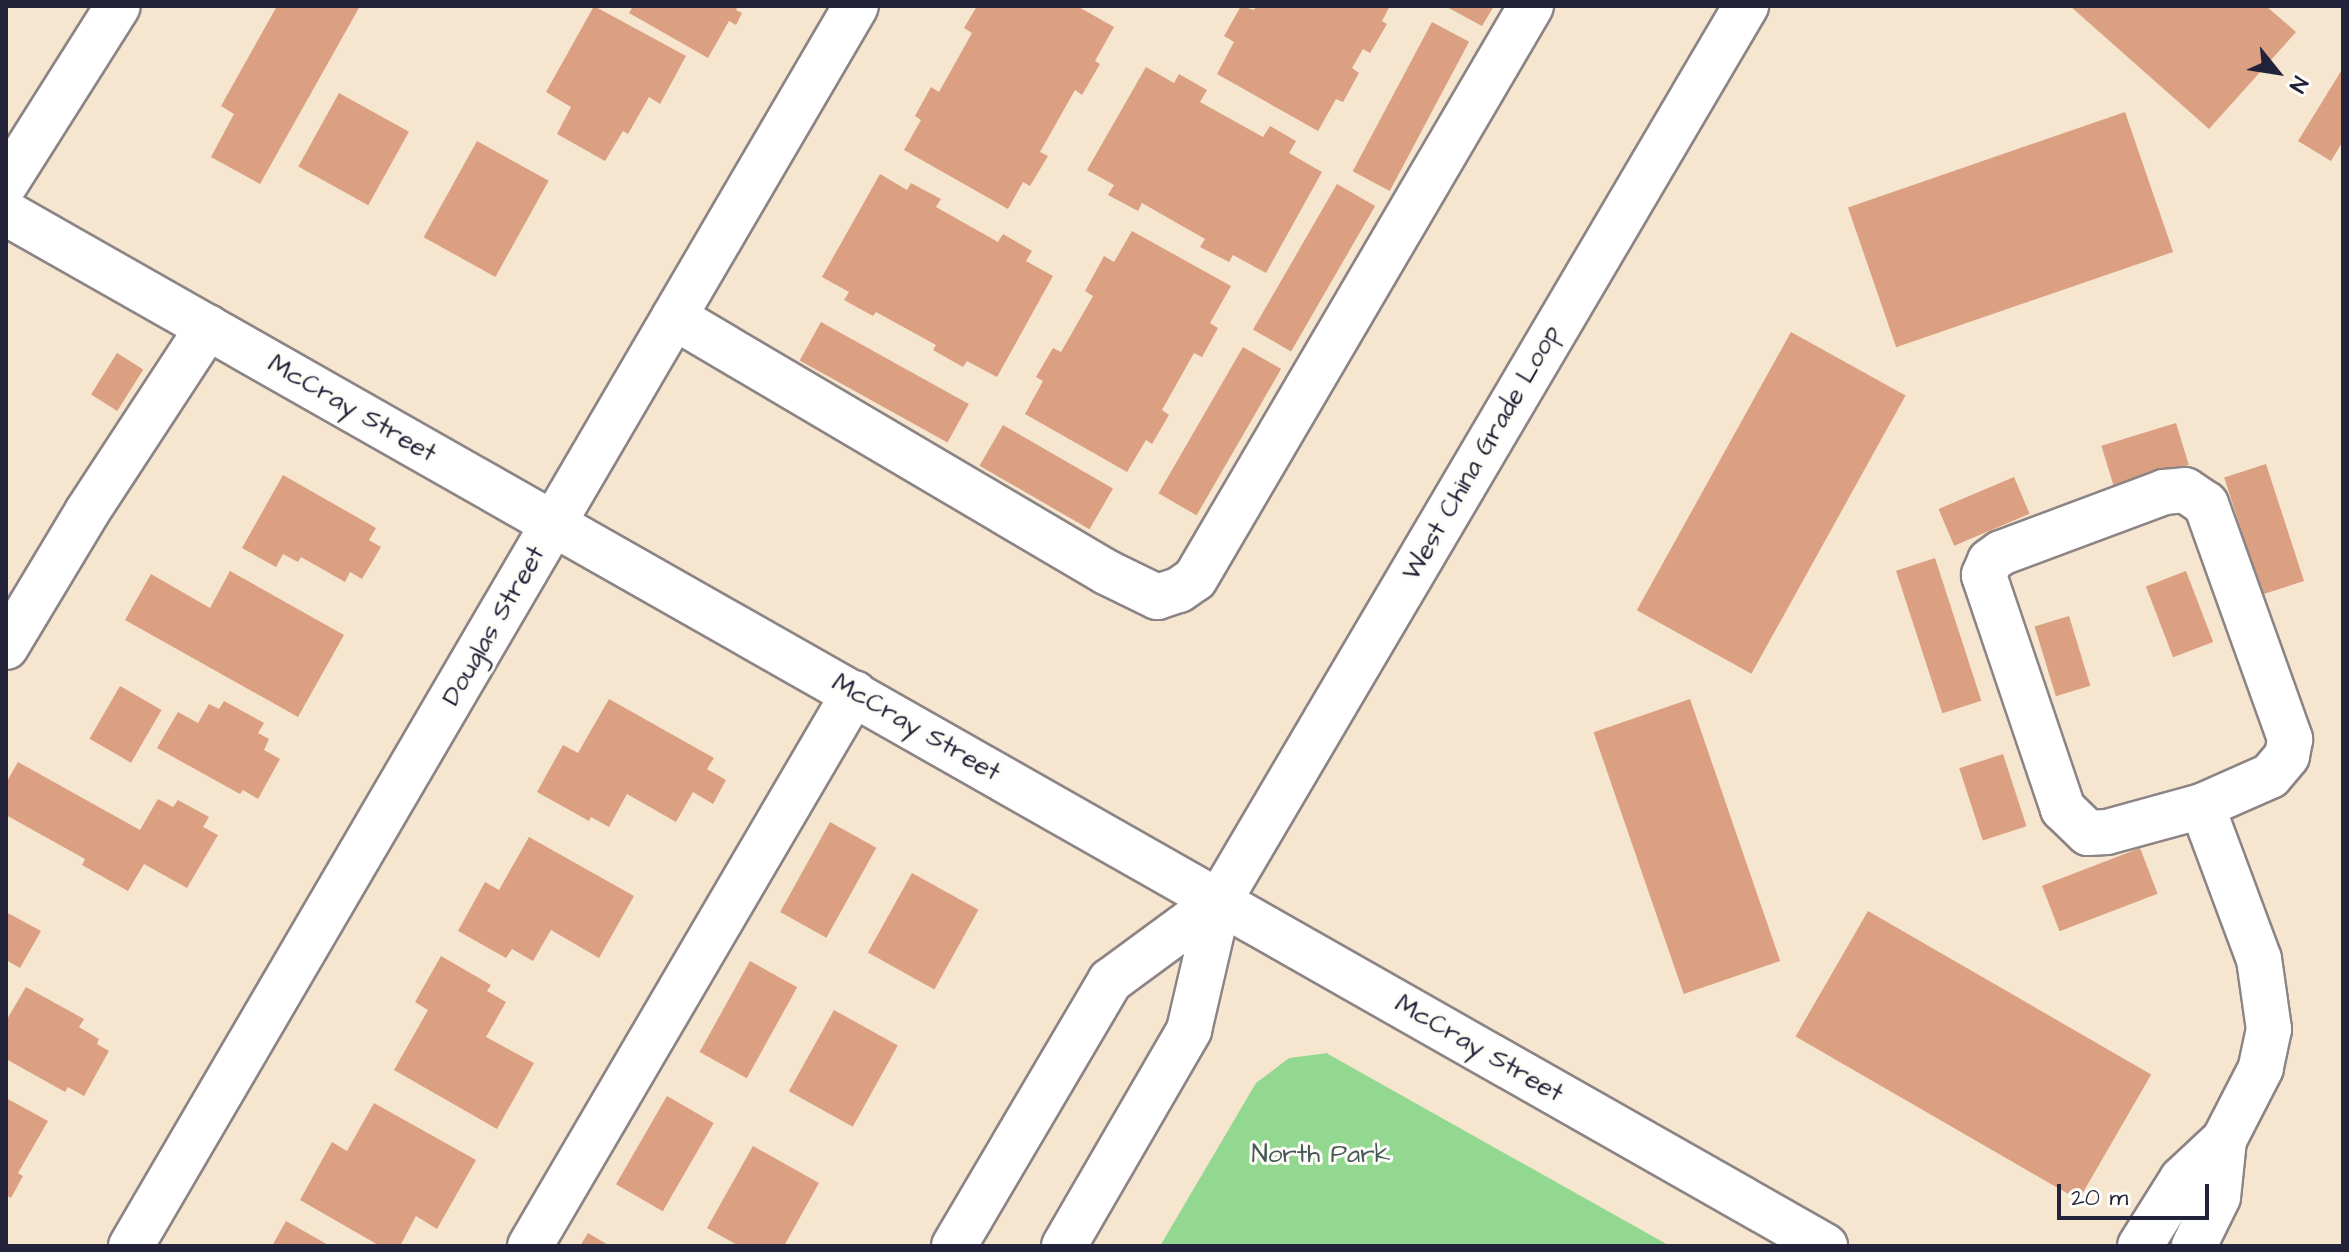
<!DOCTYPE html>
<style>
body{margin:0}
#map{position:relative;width:2349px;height:1252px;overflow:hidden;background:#f6e6cf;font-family:"Architects Daughter",sans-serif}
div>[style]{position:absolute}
.green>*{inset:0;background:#93d891}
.building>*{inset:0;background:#dba082;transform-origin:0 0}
.roads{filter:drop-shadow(2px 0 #8c8485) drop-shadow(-2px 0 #8c8485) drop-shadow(0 2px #8c8485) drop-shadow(0 -2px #8c8485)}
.minor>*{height:44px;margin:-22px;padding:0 22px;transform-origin:22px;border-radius:22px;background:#fff}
.major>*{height:44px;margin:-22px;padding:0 22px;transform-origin:22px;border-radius:22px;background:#fff}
span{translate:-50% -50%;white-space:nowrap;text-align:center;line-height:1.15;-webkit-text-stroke:6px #fdfcf7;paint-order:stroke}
.street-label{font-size:26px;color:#22223b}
.park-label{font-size:26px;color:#445955}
.frame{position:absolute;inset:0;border:8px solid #22223b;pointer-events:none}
.north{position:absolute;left:2237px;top:32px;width:80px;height:80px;-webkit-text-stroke:6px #fdfcf7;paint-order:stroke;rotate:120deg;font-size:22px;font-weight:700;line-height:32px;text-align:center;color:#22223b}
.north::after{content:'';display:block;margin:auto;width:28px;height:36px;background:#22223b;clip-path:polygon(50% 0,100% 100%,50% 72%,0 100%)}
.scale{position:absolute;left:2057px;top:1184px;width:152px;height:36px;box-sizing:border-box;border:4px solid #22223b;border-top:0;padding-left:10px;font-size:24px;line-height:28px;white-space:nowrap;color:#22223b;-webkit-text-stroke:6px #fdfcf7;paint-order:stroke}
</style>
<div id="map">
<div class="green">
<i style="clip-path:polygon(1328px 1053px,1328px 1054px,1670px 1246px,1160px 1246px,1256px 1083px,1289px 1058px)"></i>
</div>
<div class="building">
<i style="clip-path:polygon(277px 6px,360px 6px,260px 184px,211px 157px,234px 114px,221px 106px)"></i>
<i style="clip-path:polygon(594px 6px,686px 56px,660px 104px,649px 97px,628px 134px,623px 131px,605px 161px,557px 134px,571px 107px,546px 92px)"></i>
<i style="clip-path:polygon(633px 6px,738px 6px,736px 10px,742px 13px,736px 25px,729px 21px,708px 58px,629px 13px)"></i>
<i style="clip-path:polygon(977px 6px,1077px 6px,1114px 27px,1095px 61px,1100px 64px,1082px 95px,1075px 90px,1040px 152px,1048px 156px,1030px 186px,1023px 182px,1008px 209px,904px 150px,921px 120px,915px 116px,931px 87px,939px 92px,972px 33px,964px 28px)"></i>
<i style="clip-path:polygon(1241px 6px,1254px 10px,1256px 6px,1390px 6px,1382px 21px,1387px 24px,1370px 53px,1363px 49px,1352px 68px,1359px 73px,1343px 102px,1336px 99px,1318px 131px,1217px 74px,1234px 42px,1224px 36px)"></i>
<i style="clip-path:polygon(1445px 6px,1494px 6px,1482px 26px)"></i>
<i style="clip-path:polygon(2070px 6px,2266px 6px,2296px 32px,2209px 129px)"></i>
<i style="left:1432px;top:22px;width:42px;height:169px;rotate:28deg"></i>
<i style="clip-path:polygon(1146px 67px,1174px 83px,1179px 74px,1207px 90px,1200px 102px,1263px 137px,1270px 126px,1296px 141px,1289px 153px,1322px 172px,1266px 273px,1233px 255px,1229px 262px,1200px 247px,1205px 239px,1142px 203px,1138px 211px,1108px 195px,1114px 185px,1087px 170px)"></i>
<i style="clip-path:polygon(2343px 68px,2343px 141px,2331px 161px,2298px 141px)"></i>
<i style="left:339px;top:93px;width:80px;height:84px;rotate:29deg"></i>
<i style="left:2125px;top:112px;width:148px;height:293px;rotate:71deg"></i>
<i style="left:477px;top:141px;width:82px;height:110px;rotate:29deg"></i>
<i style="clip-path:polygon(880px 174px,907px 190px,911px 183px,941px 199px,936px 207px,998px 242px,1003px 234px,1032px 251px,1026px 261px,1053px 276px,997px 377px,967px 361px,963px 367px,933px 350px,936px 345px,876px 312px,873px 316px,844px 300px,849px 292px,822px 277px)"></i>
<i style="left:1337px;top:184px;width:44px;height:168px;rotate:30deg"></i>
<i style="clip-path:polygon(1132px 231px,1231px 286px,1210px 323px,1218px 328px,1202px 357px,1194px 353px,1162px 410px,1169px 415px,1152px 444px,1146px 440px,1127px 472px,1025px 414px,1043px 381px,1036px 377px,1053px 348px,1061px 352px,1093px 296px,1085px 291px,1104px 256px,1114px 262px)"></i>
<i style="left:821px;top:322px;width:169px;height:44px;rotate:29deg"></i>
<i style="left:1791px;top:332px;width:131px;height:318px;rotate:29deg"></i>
<i style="left:1243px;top:347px;width:44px;height:169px;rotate:30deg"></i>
<i style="left:117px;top:353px;width:31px;height:49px;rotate:32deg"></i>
<i style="left:2176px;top:423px;width:44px;height:78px;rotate:73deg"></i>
<i style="left:1003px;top:425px;width:127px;height:47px;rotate:30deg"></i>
<i style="left:2266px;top:464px;width:123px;height:44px;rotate:72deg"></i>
<i style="clip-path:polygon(283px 475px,376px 528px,369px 540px,381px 547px,362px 579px,350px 572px,345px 582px,301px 557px,298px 562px,283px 554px,276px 567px,242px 548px)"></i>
<i style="left:2014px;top:477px;width:40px;height:82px;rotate:67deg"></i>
<i style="left:1935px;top:558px;width:150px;height:41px;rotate:72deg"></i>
<i style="clip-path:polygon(230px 571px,344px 635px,298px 717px,125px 620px,151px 574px,210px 608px)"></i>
<i style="left:2186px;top:571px;width:76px;height:43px;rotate:69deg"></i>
<i style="left:2069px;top:616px;width:73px;height:36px;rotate:73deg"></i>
<i style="left:120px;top:686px;width:48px;height:61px;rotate:30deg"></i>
<i style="clip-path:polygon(609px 699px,714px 758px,707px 769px,726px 780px,713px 804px,693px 792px,676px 822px,627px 794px,609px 827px,591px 817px,589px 821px,537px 792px,563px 745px,578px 753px)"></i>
<i style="left:1690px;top:699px;width:277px;height:102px;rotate:71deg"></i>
<i style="clip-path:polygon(224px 701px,264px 723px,258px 733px,269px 739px,264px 750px,280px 759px,258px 799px,243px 790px,240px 794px,157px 748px,178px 712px,198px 723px,209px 704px,219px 709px)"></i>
<i style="left:2003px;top:754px;width:76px;height:46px;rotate:72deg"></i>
<i style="clip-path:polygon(18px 762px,140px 830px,158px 799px,173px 807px,178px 800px,209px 817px,203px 827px,218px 835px,187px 888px,144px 864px,128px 891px,82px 865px,85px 859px,6px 815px,6px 783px)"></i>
<i style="left:830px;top:822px;width:53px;height:103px;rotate:29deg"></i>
<i style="clip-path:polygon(529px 837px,634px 896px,599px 958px,551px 930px,533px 961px,512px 949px,506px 958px,458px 931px,485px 882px,499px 890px)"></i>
<i style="left:2140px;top:848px;width:49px;height:105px;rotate:69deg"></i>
<i style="left:912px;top:873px;width:76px;height:91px;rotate:29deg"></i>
<i style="left:1868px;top:911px;width:327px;height:145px;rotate:30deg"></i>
<i style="clip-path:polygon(6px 912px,41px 931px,20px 968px,6px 960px)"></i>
<i style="clip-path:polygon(441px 956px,491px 985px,487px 991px,506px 1002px,486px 1037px,534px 1063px,497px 1129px,394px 1070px,428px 1010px,415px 1002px)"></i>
<i style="left:750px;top:961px;width:54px;height:104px;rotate:29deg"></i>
<i style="clip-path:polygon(26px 987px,84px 1019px,79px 1027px,99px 1039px,97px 1044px,109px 1051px,84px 1096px,68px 1087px,65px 1092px,6px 1059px,6px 1021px)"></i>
<i style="left:834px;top:1010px;width:73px;height:93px;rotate:29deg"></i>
<i style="left:667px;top:1096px;width:54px;height:102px;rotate:30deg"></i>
<i style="clip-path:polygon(6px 1098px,48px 1121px,18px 1173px,23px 1176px,11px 1198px,6px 1195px)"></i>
<i style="clip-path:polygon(374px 1103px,476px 1160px,437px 1229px,416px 1216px,400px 1246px,380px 1246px,300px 1200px,332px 1142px,347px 1151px)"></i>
<i style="clip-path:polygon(753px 1146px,819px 1183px,784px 1246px,739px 1246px,707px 1228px)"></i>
<i style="clip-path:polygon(286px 1221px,330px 1246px,272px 1246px)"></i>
<i style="clip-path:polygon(588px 1233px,610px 1246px,580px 1246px)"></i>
</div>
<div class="roads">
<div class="minor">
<i style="left:6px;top:183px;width:209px;rotate:-57.7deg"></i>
<i style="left:6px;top:213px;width:2092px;rotate:29.59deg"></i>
<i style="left:674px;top:317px;width:502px;rotate:30.55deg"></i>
<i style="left:1106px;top:572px;width:57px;rotate:26.1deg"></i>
<i style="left:1157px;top:597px;width:23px;rotate:-18deg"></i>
<i style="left:1179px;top:590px;width:19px;rotate:-35deg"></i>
<i style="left:1195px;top:579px;width:664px;rotate:-59.61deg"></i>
<i style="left:6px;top:647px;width:157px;rotate:-59deg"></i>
<i style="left:87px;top:512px;width:221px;rotate:-56.8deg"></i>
<i style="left:2202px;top:806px;width:98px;rotate:164.7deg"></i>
<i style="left:2107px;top:832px;width:19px;rotate:177deg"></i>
<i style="left:2088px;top:833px;width:35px;rotate:-136deg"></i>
<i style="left:2063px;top:809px;width:247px;rotate:-108.7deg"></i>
<i style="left:1984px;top:575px;width:15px;rotate:-67deg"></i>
<i style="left:1990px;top:561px;width:14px;rotate:-36deg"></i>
<i style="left:2001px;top:553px;width:174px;rotate:-20.5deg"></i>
<i style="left:2164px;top:492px;width:21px;rotate:-5deg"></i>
<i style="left:2185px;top:490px;width:25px;rotate:34deg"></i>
<i style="left:2206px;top:504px;width:250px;rotate:70.3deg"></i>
<i style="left:2290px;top:739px;width:17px;rotate:100deg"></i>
<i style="left:2287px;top:756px;width:26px;rotate:130deg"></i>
<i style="left:2270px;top:776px;width:74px;rotate:156.2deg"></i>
<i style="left:2202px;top:806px;width:163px;rotate:69.6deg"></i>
<i style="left:2259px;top:959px;width:71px;rotate:81.9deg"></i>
<i style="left:2269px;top:1029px;width:40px;rotate:102deg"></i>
<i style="left:2261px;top:1068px;width:81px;rotate:117.2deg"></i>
<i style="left:131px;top:1246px;width:1436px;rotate:-59.69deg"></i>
<i style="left:530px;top:1246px;width:641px;rotate:-59.63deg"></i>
<i style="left:2140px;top:1246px;width:79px;rotate:-57.9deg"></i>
<i style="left:2182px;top:1179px;width:57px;rotate:-42.9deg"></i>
<i style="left:2224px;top:1140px;width:57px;rotate:96deg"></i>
<i style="left:2218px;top:1197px;width:55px;rotate:116.1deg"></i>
</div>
<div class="major">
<i style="left:954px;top:1246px;width:308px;rotate:-59.5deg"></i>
<i style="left:1110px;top:981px;width:135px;rotate:-36.3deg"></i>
<i style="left:1064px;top:1246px;width:250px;rotate:-59.9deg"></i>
<i style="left:1189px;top:1030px;width:132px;rotate:-76.9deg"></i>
<i style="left:1219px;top:901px;width:1039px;rotate:-59.51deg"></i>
</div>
</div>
<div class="street-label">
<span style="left:352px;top:409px;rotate:30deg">McCray Street</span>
<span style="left:1482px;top:453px;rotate:-60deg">West China Grade Loop</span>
<span style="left:494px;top:626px;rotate:-60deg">Douglas Street</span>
<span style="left:916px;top:728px;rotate:30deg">McCray Street</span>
<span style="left:1479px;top:1049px;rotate:30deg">McCray Street</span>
</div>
<div class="park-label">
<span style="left:1321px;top:1155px">North Park</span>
</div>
<div class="frame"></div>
<div class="north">N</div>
<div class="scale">20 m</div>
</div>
